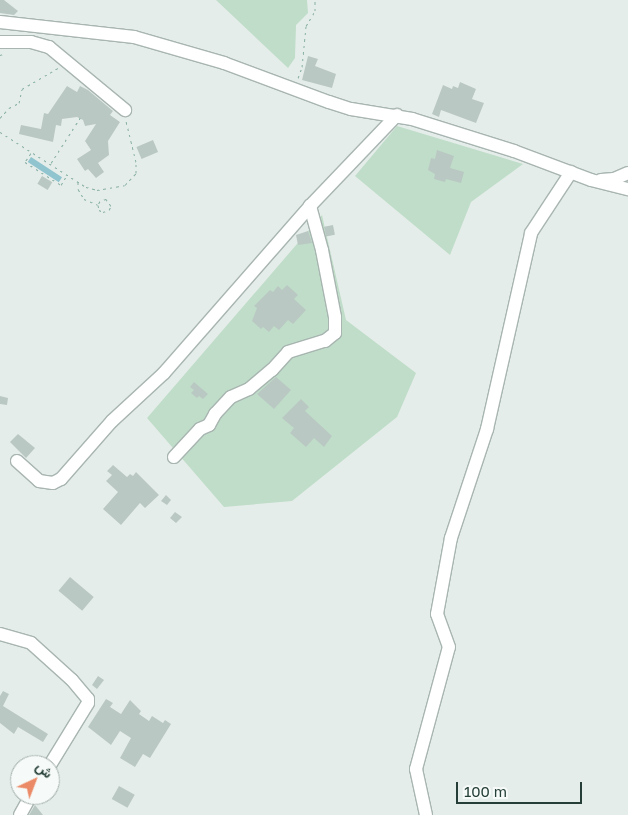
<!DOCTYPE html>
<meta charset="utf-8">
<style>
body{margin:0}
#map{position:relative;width:628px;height:815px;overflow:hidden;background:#e5edea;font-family:"Golos Text",Vazirmatn,sans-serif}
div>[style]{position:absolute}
.green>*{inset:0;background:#bfddc8}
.water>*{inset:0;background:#90c4cf;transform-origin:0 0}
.building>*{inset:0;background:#bac8c3;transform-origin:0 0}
.path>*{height:1px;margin-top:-0.5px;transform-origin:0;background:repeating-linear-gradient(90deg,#87afa4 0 2.5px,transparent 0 6.5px)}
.roads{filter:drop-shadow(1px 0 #a8b5b1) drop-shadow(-1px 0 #a8b5b1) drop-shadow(0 1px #a8b5b1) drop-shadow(0 -1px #a8b5b1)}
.minor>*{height:12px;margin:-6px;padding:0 6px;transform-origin:6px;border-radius:6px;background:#fff}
span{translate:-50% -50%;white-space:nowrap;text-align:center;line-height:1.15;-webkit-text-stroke:4.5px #f6faf8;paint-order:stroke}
.north{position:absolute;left:10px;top:755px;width:50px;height:50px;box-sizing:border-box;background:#f6faf8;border:1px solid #a2afab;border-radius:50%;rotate:43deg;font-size:14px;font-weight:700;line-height:20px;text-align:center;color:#253f38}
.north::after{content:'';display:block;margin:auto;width:18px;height:22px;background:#eb8a66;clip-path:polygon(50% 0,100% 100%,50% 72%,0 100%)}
.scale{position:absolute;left:456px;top:782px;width:126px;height:22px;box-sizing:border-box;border:2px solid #253f38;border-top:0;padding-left:6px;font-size:15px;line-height:18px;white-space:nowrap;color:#253f38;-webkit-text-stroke:4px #f6faf8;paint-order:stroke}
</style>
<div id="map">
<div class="green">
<i style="clip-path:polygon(216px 0,307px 0,308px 13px,296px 25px,295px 58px,288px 68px)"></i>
<i style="clip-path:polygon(397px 126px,523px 164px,471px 202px,450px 255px,355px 176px)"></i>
<i style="clip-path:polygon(322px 215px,346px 320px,416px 373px,397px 417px,292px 501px,224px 507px,147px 418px)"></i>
</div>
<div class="water">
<i style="left:31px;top:157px;width:37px;height:6px;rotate:33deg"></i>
</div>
<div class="building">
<i style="clip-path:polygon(0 0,4px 0,18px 11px,14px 15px,0 13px)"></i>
<i style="clip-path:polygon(308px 56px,318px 59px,315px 66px,336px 74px,332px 88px,302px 80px)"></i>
<i style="clip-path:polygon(460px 82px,476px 89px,472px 99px,484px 103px,476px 123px,441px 110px,439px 117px,432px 114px,443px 85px,452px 89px,453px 86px,458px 88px)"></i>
<i style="clip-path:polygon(67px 86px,77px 92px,80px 86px,88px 90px,113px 111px,110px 115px,120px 122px,108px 141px,109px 155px,98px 163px,104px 172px,96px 178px,88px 169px,85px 171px,77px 159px,91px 150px,85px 141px,96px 124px,85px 126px,83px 120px,77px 117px,62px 119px,61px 126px,56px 125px,53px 142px,19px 134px,21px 125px,41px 129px,44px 113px,48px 114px)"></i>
<i style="left:153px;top:140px;width:13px;height:18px;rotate:67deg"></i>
<i style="clip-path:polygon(437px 150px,454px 156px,450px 168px,464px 172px,461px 183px,446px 179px,445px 182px,434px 179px,435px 174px,428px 170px,431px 158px,435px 159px)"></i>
<i style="left:42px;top:176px;width:12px;height:9px;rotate:31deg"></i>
<i style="left:333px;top:225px;width:10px;height:9px;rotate:79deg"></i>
<i style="clip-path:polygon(308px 231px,312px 243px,298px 245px,296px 235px)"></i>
<i style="clip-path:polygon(287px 285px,298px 295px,294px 299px,306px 310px,293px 324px,288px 320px,279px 330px,274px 326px,269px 332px,263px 327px,261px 329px,252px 321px,257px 308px,254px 306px,270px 290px,273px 292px,278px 286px,282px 290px)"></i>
<i style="clip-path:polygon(276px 377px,291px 390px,274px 409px,257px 394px)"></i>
<i style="clip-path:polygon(194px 382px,208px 394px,203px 399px,199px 396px,197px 398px,191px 393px,194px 390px,190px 387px)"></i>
<i style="clip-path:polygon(0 396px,8px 398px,7px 405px,0 404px)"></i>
<i style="clip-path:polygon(301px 399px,309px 407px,305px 411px,332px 436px,324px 447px,314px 438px,306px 447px,290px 433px,294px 428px,282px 418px)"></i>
<i style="clip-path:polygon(18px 434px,35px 448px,26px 458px,10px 442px)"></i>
<i style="clip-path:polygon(113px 465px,127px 477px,130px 474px,133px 476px,136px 472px,159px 495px,145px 508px,140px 503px,121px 525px,103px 509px,118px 492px,106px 481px,112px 475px,107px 471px)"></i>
<i style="clip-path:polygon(166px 495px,171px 500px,167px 505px,161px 501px)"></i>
<i style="clip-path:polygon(175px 512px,182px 517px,176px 523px,170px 518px)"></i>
<i style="left:70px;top:577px;width:31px;height:18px;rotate:40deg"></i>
<i style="clip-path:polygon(98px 676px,104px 680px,97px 689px,92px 685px)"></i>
<i style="clip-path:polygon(3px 691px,9px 694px,3px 706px,48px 734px,43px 742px,18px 727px,14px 734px,0 723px,0 696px)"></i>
<i style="clip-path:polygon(106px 699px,113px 703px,110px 707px,121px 714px,130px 700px,141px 711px,139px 714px,149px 721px,152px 716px,163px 723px,165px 720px,171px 724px,150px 758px,143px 754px,135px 767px,120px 758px,131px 738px,120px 731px,111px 745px,88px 727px)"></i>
<i style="left:119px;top:786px;width:18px;height:15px;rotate:29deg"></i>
<i style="clip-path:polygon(35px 805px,43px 815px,29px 815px)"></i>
</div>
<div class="path">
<i style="left:0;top:55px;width:6px;rotate:-18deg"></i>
<i style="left:298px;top:78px;width:12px;rotate:-70deg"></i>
<i style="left:302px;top:67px;width:41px;rotate:-84.4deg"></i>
<i style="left:306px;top:26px;width:17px;rotate:-59deg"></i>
<i style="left:315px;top:11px;width:11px;rotate:-90deg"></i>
<i style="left:0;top:118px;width:13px;rotate:-48deg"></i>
<i style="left:9px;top:108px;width:11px;rotate:-27deg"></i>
<i style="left:19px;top:103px;width:14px;rotate:-78deg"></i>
<i style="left:22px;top:89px;width:42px;rotate:-30.3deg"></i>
<i style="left:0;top:132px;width:102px;rotate:32.6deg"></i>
<i style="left:86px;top:187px;width:11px;rotate:15deg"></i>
<i style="left:97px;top:190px;width:28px;rotate:-10deg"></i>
<i style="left:125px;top:185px;width:16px;rotate:-47deg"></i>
<i style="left:136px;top:173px;width:11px;rotate:-90deg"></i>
<i style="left:136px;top:162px;width:42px;rotate:-103.7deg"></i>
<i style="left:31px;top:153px;width:11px;rotate:124deg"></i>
<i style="left:25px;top:162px;width:43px;rotate:32.6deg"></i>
<i style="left:61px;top:185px;width:12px;rotate:-59deg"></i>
<i style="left:51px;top:163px;width:54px;rotate:-57.2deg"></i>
<i style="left:78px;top:182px;width:7px;rotate:90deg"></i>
<i style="left:78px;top:189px;width:12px;rotate:59deg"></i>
<i style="left:84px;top:199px;width:15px;rotate:23deg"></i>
<i style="left:98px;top:205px;width:5px;rotate:79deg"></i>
<i style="left:99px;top:210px;width:4px;rotate:27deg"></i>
<i style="left:103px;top:212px;width:6px;rotate:-18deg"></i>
<i style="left:109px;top:210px;width:4px;rotate:-63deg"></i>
<i style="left:111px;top:206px;width:9px;rotate:-126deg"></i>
<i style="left:106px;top:199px;width:6px;rotate:162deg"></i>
<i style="left:100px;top:201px;width:4px;rotate:117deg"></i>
</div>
<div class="roads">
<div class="minor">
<i style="left:0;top:22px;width:135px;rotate:6.4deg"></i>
<i style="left:134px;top:37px;width:94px;rotate:16.1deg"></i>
<i style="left:224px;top:63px;width:112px;rotate:20.4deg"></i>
<i style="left:329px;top:102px;width:23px;rotate:18deg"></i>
<i style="left:351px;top:109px;width:62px;rotate:9.3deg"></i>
<i style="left:412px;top:119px;width:107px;rotate:17.4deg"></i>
<i style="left:514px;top:151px;width:82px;rotate:20.6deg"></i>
<i style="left:591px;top:180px;width:38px;rotate:14deg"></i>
<i style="left:0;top:42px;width:31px"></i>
<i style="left:31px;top:42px;width:19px;rotate:16deg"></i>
<i style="left:49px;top:47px;width:99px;rotate:39.7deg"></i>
<i style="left:601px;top:180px;width:13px;rotate:-4deg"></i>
<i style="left:614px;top:179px;width:15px;rotate:-23deg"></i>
<i style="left:174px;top:457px;width:38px;rotate:-47deg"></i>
<i style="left:200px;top:429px;width:10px;rotate:-24deg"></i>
<i style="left:209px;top:425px;width:13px;rotate:-61deg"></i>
<i style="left:215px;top:414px;width:23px;rotate:-47deg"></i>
<i style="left:231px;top:397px;width:20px;rotate:-24deg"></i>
<i style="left:249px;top:389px;width:30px;rotate:-40deg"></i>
<i style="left:272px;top:370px;width:24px;rotate:-48deg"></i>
<i style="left:288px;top:352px;width:39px;rotate:-17deg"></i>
<i style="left:325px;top:341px;width:13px;rotate:-39deg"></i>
<i style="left:335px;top:333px;width:16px;rotate:-90deg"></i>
<i style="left:335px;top:317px;width:68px;rotate:-101deg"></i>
<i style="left:322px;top:250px;width:46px;rotate:-105.3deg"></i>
<i style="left:17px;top:461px;width:30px;rotate:42deg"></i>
<i style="left:39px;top:481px;width:14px;rotate:8deg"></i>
<i style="left:53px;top:483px;width:9px;rotate:-27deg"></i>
<i style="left:61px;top:479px;width:77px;rotate:-48.7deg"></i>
<i style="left:112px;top:421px;width:71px;rotate:-42.7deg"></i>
<i style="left:164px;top:373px;width:222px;rotate:-48.8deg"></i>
<i style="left:310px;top:206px;width:126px;rotate:-46.3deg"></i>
<i style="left:0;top:634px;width:32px;rotate:16deg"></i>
<i style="left:31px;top:643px;width:55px;rotate:42.1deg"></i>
<i style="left:72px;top:680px;width:25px;rotate:50deg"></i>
<i style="left:88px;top:699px;width:4px;rotate:90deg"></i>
<i style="left:88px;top:703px;width:73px;rotate:121.5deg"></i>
<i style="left:20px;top:815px;width:23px;rotate:-61deg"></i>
<i style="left:426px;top:815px;width:47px;rotate:-102.3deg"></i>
<i style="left:416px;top:769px;width:126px;rotate:-74.9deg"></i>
<i style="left:449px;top:647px;width:35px;rotate:-110deg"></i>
<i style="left:437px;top:614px;width:77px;rotate:-79.6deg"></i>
<i style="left:451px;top:538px;width:115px;rotate:-71.7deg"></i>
<i style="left:487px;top:429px;width:201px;rotate:-77.3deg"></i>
<i style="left:531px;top:233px;width:73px;rotate:-56.7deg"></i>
</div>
</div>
<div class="north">ش</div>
<div class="scale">100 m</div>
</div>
